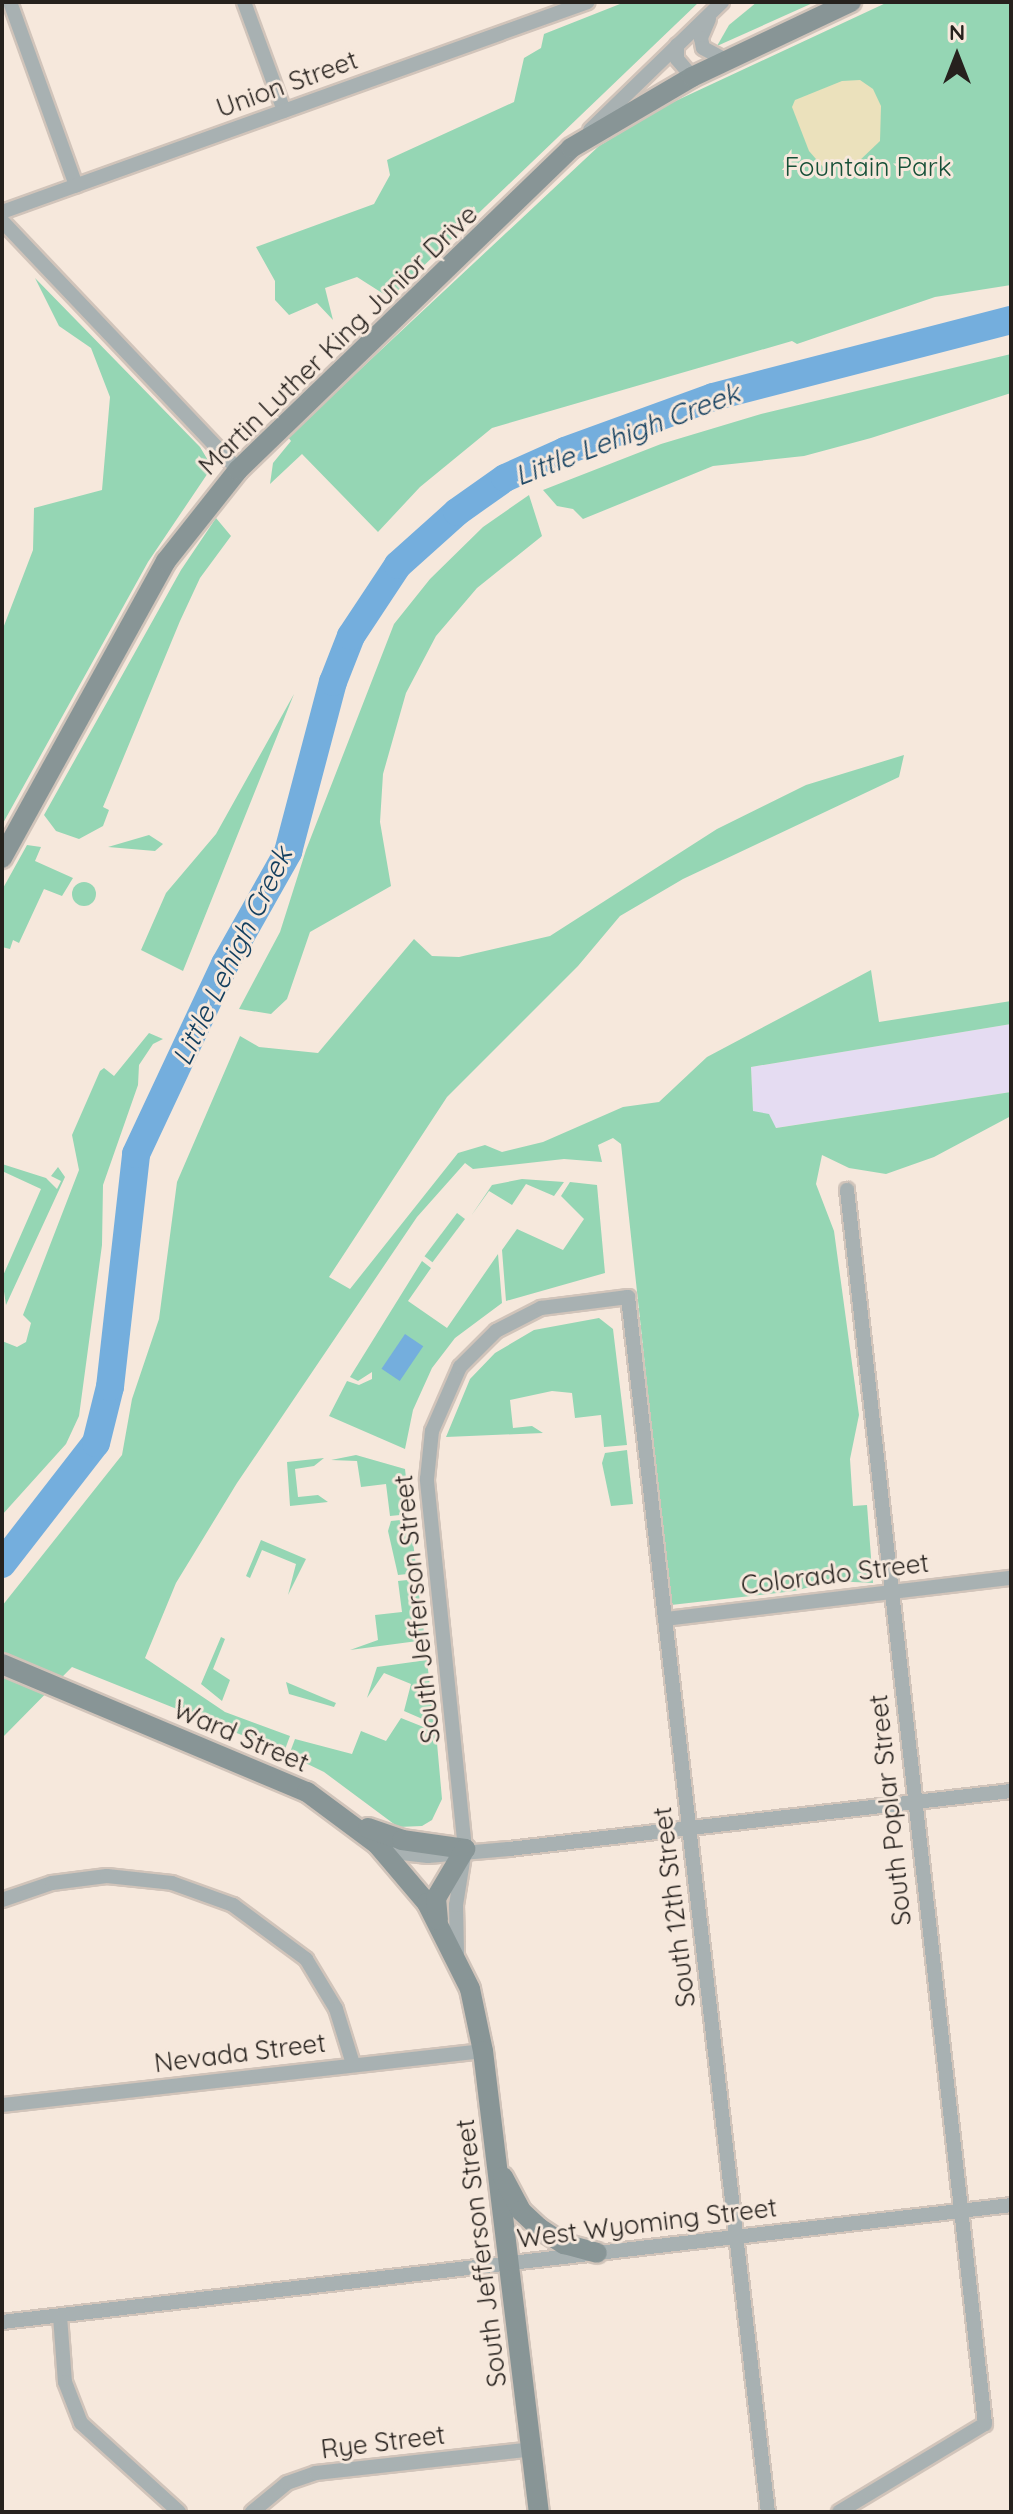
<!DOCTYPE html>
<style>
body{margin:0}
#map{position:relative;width:1013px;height:2514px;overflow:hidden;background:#f6e8dc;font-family:Quicksand,sans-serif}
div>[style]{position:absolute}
.commercial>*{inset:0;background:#e5dcf2}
.green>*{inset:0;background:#95d6b4;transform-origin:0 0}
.round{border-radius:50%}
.sand>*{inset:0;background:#ebe1bc}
.water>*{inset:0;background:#74aedd;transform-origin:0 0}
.river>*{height:28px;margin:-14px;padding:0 14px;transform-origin:14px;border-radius:14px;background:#74aedd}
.roads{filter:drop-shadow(2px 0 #d1c4ba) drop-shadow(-2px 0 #d1c4ba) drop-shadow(0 2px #d1c4ba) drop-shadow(0 -2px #d1c4ba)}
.street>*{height:14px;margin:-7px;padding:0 7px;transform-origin:7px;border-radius:7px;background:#a8b1b2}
.secondary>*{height:20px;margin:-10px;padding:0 10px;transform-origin:10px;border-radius:10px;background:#889596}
span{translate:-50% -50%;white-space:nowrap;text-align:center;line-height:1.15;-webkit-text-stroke:6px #f6e8dc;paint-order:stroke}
.street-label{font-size:26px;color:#26211d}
.park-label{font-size:26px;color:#154f37}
.water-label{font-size:28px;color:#123e5e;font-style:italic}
.frame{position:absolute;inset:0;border:4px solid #26211d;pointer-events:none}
.north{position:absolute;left:917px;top:16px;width:80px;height:80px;-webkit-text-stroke:6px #f6e8dc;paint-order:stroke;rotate:0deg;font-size:22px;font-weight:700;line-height:32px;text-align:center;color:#26211d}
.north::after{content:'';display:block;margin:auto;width:28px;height:36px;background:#26211d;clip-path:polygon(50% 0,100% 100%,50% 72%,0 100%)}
</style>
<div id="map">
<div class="commercial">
<i style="clip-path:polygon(1011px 1024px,1011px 1092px,775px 1128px,753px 1111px,751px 1067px)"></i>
</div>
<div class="green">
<i style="clip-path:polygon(625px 2px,699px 2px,390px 298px,357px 277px,325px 288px,333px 320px,317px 303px,289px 315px,275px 300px,275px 281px,256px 247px,374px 204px,390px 175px,387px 160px,514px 102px,524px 58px,541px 48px,544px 34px)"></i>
<i style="clip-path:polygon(757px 2px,815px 2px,717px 46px,729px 25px)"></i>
<i style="clip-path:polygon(888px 2px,1011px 2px,1011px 285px,935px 297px,797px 344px,792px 341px,492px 428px,420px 487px,378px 532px,302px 454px,270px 484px,273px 463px,291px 441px,288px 437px,599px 146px,667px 105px)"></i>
<i style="clip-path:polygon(35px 278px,200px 447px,212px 467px,148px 562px,2px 825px,2px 631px,33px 550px,34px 508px,102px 490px,110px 397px,91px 348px,59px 326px)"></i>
<i style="clip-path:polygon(1011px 354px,1011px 393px,871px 438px,804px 456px,713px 466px,583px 519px,573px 509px,557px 506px,543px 490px,661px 444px,761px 414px)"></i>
<i style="clip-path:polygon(529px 495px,542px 536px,477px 588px,436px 636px,406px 693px,383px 774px,380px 822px,391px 886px,310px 932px,287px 999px,271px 1014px,239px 1009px,280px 932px,306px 850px,394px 624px,430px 579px,483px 527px)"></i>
<i style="clip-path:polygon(216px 518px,231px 536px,200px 578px,180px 621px,103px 807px,109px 810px,103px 826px,79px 839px,56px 831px,44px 815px,181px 570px)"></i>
<i style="clip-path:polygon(294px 694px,183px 971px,141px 950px,166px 893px,216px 834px)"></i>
<i style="clip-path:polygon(904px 755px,899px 777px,683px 879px,620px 916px,578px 966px,447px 1097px,329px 1277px,350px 1289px,458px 1153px,485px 1145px,502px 1152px,543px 1142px,623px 1107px,659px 1102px,707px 1057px,871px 970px,879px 1022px,1011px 1001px,1011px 1024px,751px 1067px,753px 1111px,769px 1114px,776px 1128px,1011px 1092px,1011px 1116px,934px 1157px,886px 1174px,849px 1168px,822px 1155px,816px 1184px,834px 1231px,859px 1415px,850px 1459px,853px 1506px,867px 1505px,873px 1583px,834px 1581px,794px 1591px,671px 1605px,621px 1144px,613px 1138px,598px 1145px,602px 1162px,564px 1159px,473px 1169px,465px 1163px,417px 1217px,237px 1483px,176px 1583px,145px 1658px,225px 1712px,290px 1736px,284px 1752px,72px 1667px,2px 1738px,2px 1606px,122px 1455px,132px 1399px,159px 1319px,177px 1182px,240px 1036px,259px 1047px,318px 1053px,414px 939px,432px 956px,459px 957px,550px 936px,717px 829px,806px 785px)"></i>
<i style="clip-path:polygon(149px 835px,163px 844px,155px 851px,108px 847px)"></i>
<i style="clip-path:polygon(27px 845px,41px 847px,35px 861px,73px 878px,62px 896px,44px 889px,19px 943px,13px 940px,10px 949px,2px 947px,2px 890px)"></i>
<i class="round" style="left:72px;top:882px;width:24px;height:24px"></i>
<i style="clip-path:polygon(149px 1033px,163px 1039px,153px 1044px,139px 1065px,138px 1085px,103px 1185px,102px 1245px,79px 1416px,66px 1444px,2px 1515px,2px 1341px,17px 1347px,26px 1342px,31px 1323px,23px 1315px,79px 1170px,72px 1135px,100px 1071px,104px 1068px,114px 1076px)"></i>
<i style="clip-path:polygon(2px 1164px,46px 1178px,57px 1189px,61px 1181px,51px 1176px,58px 1167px,65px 1177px,6px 1305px,2px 1278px,41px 1189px,2px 1171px)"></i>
<i style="clip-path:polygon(522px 1179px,564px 1182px,554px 1196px,526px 1184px,512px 1205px,489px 1191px,471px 1216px,492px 1185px)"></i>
<i style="clip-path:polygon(570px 1182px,597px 1185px,605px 1273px,506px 1301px,502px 1250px,517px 1229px,563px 1250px,584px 1219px,561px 1196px)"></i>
<i style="left:457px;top:1213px;width:10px;height:54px;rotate:37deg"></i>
<i style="clip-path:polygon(498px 1254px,502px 1303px,455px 1338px,432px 1368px,413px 1410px,405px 1449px,329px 1416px,347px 1381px,359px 1385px,372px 1379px,372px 1372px,358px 1381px,350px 1377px,422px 1261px,431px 1268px,408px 1301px,447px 1328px)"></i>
<i style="clip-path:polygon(599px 1318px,613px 1329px,627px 1445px,604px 1447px,601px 1415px,575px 1418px,572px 1393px,552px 1391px,510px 1400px,513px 1428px,532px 1426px,543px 1433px,446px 1437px,470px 1379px,495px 1353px,534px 1330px)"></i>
<i style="clip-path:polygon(627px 1450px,633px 1504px,611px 1506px,602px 1463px,605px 1453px)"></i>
<i style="clip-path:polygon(356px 1455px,405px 1469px,410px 1514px,390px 1516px,386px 1484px,361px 1487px,357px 1461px,331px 1460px)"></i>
<i style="clip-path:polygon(324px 1458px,314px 1466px,295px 1469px,298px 1497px,318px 1495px,328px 1502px,290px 1506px,287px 1462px)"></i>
<i style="clip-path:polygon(410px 1519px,417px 1573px,398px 1575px,388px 1531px,391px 1521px)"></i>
<i style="clip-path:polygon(261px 1540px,306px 1559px,288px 1595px,296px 1564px,262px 1550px,250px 1578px,246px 1576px)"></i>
<i style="clip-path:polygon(417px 1579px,425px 1640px,350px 1650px,378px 1640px,375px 1615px,402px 1612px,398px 1581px)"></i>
<i style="clip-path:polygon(221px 1637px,225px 1639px,213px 1669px,230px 1680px,222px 1701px,201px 1684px)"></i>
<i style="clip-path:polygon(427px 1660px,434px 1724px,404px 1711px,411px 1684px,384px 1673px,367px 1698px,377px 1667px)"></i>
<i style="clip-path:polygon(286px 1682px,336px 1703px,334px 1707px,289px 1694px)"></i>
<i style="clip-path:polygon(401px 1718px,436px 1732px,442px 1799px,432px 1820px,422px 1826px,398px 1827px,324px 1772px,289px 1755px,295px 1739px,352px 1754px,361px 1731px,386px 1741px)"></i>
</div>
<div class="sand">
<i style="clip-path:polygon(860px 80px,873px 89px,881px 106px,880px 141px,857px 163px,823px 167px,809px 151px,792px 107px,795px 100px,842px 81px)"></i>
</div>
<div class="water">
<i style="left:405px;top:1334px;width:22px;height:42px;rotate:34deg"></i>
</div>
<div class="river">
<i style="left:2px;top:1564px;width:153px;rotate:-52.2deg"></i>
<i style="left:96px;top:1443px;width:58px;rotate:-76deg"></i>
<i style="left:110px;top:1387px;width:234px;rotate:-83.6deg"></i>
<i style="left:136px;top:1154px;width:210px;rotate:-64.9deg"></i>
<i style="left:225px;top:964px;width:129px;rotate:-60.6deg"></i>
<i style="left:288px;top:852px;width:176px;rotate:-75.2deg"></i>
<i style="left:333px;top:682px;width:49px;rotate:-68.6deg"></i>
<i style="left:351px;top:636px;width:85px;rotate:-56.5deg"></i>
<i style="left:398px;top:565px;width:79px;rotate:-41.9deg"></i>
<i style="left:457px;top:512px;width:59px;rotate:-35.3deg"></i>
<i style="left:505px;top:478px;width:66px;rotate:-24.2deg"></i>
<i style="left:565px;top:451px;width:158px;rotate:-20deg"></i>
<i style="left:713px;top:397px;width:308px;rotate:-14.5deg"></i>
</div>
<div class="roads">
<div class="street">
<i style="left:10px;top:2px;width:195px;rotate:70.2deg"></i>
<i style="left:244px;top:2px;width:116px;rotate:69.8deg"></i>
<i style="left:709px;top:19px;width:21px;rotate:113deg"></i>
<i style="left:701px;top:38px;width:10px;rotate:79deg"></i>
<i style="left:703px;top:48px;width:26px;rotate:28deg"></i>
<i style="left:677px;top:45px;width:14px;rotate:90deg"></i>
<i style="left:677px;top:59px;width:23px;rotate:50deg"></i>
<i style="left:590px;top:130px;width:184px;rotate:-44.1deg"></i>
<i style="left:2px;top:212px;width:622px;rotate:-19.72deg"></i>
<i style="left:2px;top:221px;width:343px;rotate:46.5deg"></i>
<i style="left:665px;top:1619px;width:348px;rotate:-6.8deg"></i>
<i style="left:384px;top:1851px;width:44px;rotate:6.5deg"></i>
<i style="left:428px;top:1856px;width:81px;rotate:-4.9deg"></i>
<i style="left:509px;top:1849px;width:505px;rotate:-6.59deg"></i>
<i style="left:2px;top:1900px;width:53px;rotate:-18.8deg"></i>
<i style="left:52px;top:1883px;width:55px;rotate:-7.3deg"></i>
<i style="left:107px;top:1876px;width:65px;rotate:6.1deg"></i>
<i style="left:172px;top:1883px;width:65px;rotate:19.8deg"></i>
<i style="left:233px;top:1905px;width:91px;rotate:36.5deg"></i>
<i style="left:306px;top:1959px;width:58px;rotate:59deg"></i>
<i style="left:336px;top:2009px;width:58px;rotate:72.8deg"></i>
<i style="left:457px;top:1953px;width:48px;rotate:-91.2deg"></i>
<i style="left:456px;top:1905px;width:57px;rotate:-80.9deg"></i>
<i style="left:465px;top:1849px;width:372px;rotate:-95.9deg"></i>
<i style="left:427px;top:1479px;width:48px;rotate:-84.1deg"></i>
<i style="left:432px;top:1431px;width:70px;rotate:-66.4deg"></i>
<i style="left:460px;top:1367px;width:51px;rotate:-45deg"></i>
<i style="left:496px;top:1331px;width:51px;rotate:-27.1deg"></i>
<i style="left:541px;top:1308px;width:88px;rotate:-7.2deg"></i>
<i style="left:628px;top:1297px;width:1223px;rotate:83.43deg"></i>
<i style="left:2px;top:2105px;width:484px;rotate:-6.4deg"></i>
<i style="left:60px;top:2316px;width:66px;rotate:85.7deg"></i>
<i style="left:65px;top:2382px;width:44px;rotate:68.7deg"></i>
<i style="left:81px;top:2423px;width:132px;rotate:42.2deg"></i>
<i style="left:2px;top:2322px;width:1016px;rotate:-6.61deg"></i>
<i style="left:252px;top:2512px;width:45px;rotate:-39.6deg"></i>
<i style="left:287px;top:2483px;width:31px;rotate:-19deg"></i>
<i style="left:316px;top:2473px;width:217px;rotate:-6.3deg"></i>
<i style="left:839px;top:2512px;width:170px;rotate:-31.1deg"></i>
<i style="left:985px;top:2424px;width:1242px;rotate:-96.38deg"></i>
</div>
<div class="secondary">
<i style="left:2px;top:858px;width:339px;rotate:-61.1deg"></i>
<i style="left:166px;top:561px;width:116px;rotate:-51.6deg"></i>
<i style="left:238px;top:470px;width:463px;rotate:-44deg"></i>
<i style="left:571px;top:148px;width:140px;rotate:-30.4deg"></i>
<i style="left:692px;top:77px;width:176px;rotate:-25.3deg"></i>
<i style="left:2px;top:1664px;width:331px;rotate:22.8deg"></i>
<i style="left:307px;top:1792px;width:87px;rotate:36.6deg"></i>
<i style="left:377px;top:1844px;width:77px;rotate:49.7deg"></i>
<i style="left:427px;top:1903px;width:96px;rotate:63.4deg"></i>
<i style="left:470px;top:1989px;width:63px;rotate:78.2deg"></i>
<i style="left:483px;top:2051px;width:464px;rotate:83.1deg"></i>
<i style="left:368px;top:1828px;width:36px;rotate:19deg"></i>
<i style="left:402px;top:1840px;width:64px;rotate:8.1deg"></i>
<i style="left:465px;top:1849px;width:57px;rotate:120.6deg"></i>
<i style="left:436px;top:1898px;width:22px;rotate:85deg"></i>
<i style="left:503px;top:2177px;width:38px;rotate:62deg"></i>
<i style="left:521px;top:2211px;width:25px;rotate:43deg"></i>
<i style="left:539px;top:2228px;width:30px;rotate:33deg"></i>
<i style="left:564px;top:2244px;width:34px;rotate:15deg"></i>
</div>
</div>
<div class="street-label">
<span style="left:287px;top:84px;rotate:-20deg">Union Street</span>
<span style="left:338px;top:340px;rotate:-44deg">Martin Luther King Junior Drive</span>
<span style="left:835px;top:1574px;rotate:-7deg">Colorado Street</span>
<span style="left:417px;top:1609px;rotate:-96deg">South Jefferson Street</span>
<span style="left:241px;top:1736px;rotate:23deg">Ward Street</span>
<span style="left:890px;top:1810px;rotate:-96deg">South Poplar Street</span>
<span style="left:674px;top:1907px;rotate:-97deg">South 12th Street</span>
<span style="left:240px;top:2053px;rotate:-7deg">Nevada Street</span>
<span style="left:647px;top:2223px;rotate:-7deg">West Wyoming Street</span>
<span style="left:481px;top:2253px;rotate:-97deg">South Jefferson Street</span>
<span style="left:383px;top:2442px;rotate:-7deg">Rye Street</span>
</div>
<div class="park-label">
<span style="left:868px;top:167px">Fountain Park</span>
</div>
<div class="water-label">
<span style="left:627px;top:434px;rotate:-21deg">Little Lehigh Creek</span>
<span style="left:232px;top:956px;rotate:-64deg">Little Lehigh Creek</span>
</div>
<div class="frame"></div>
<div class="north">N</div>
</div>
